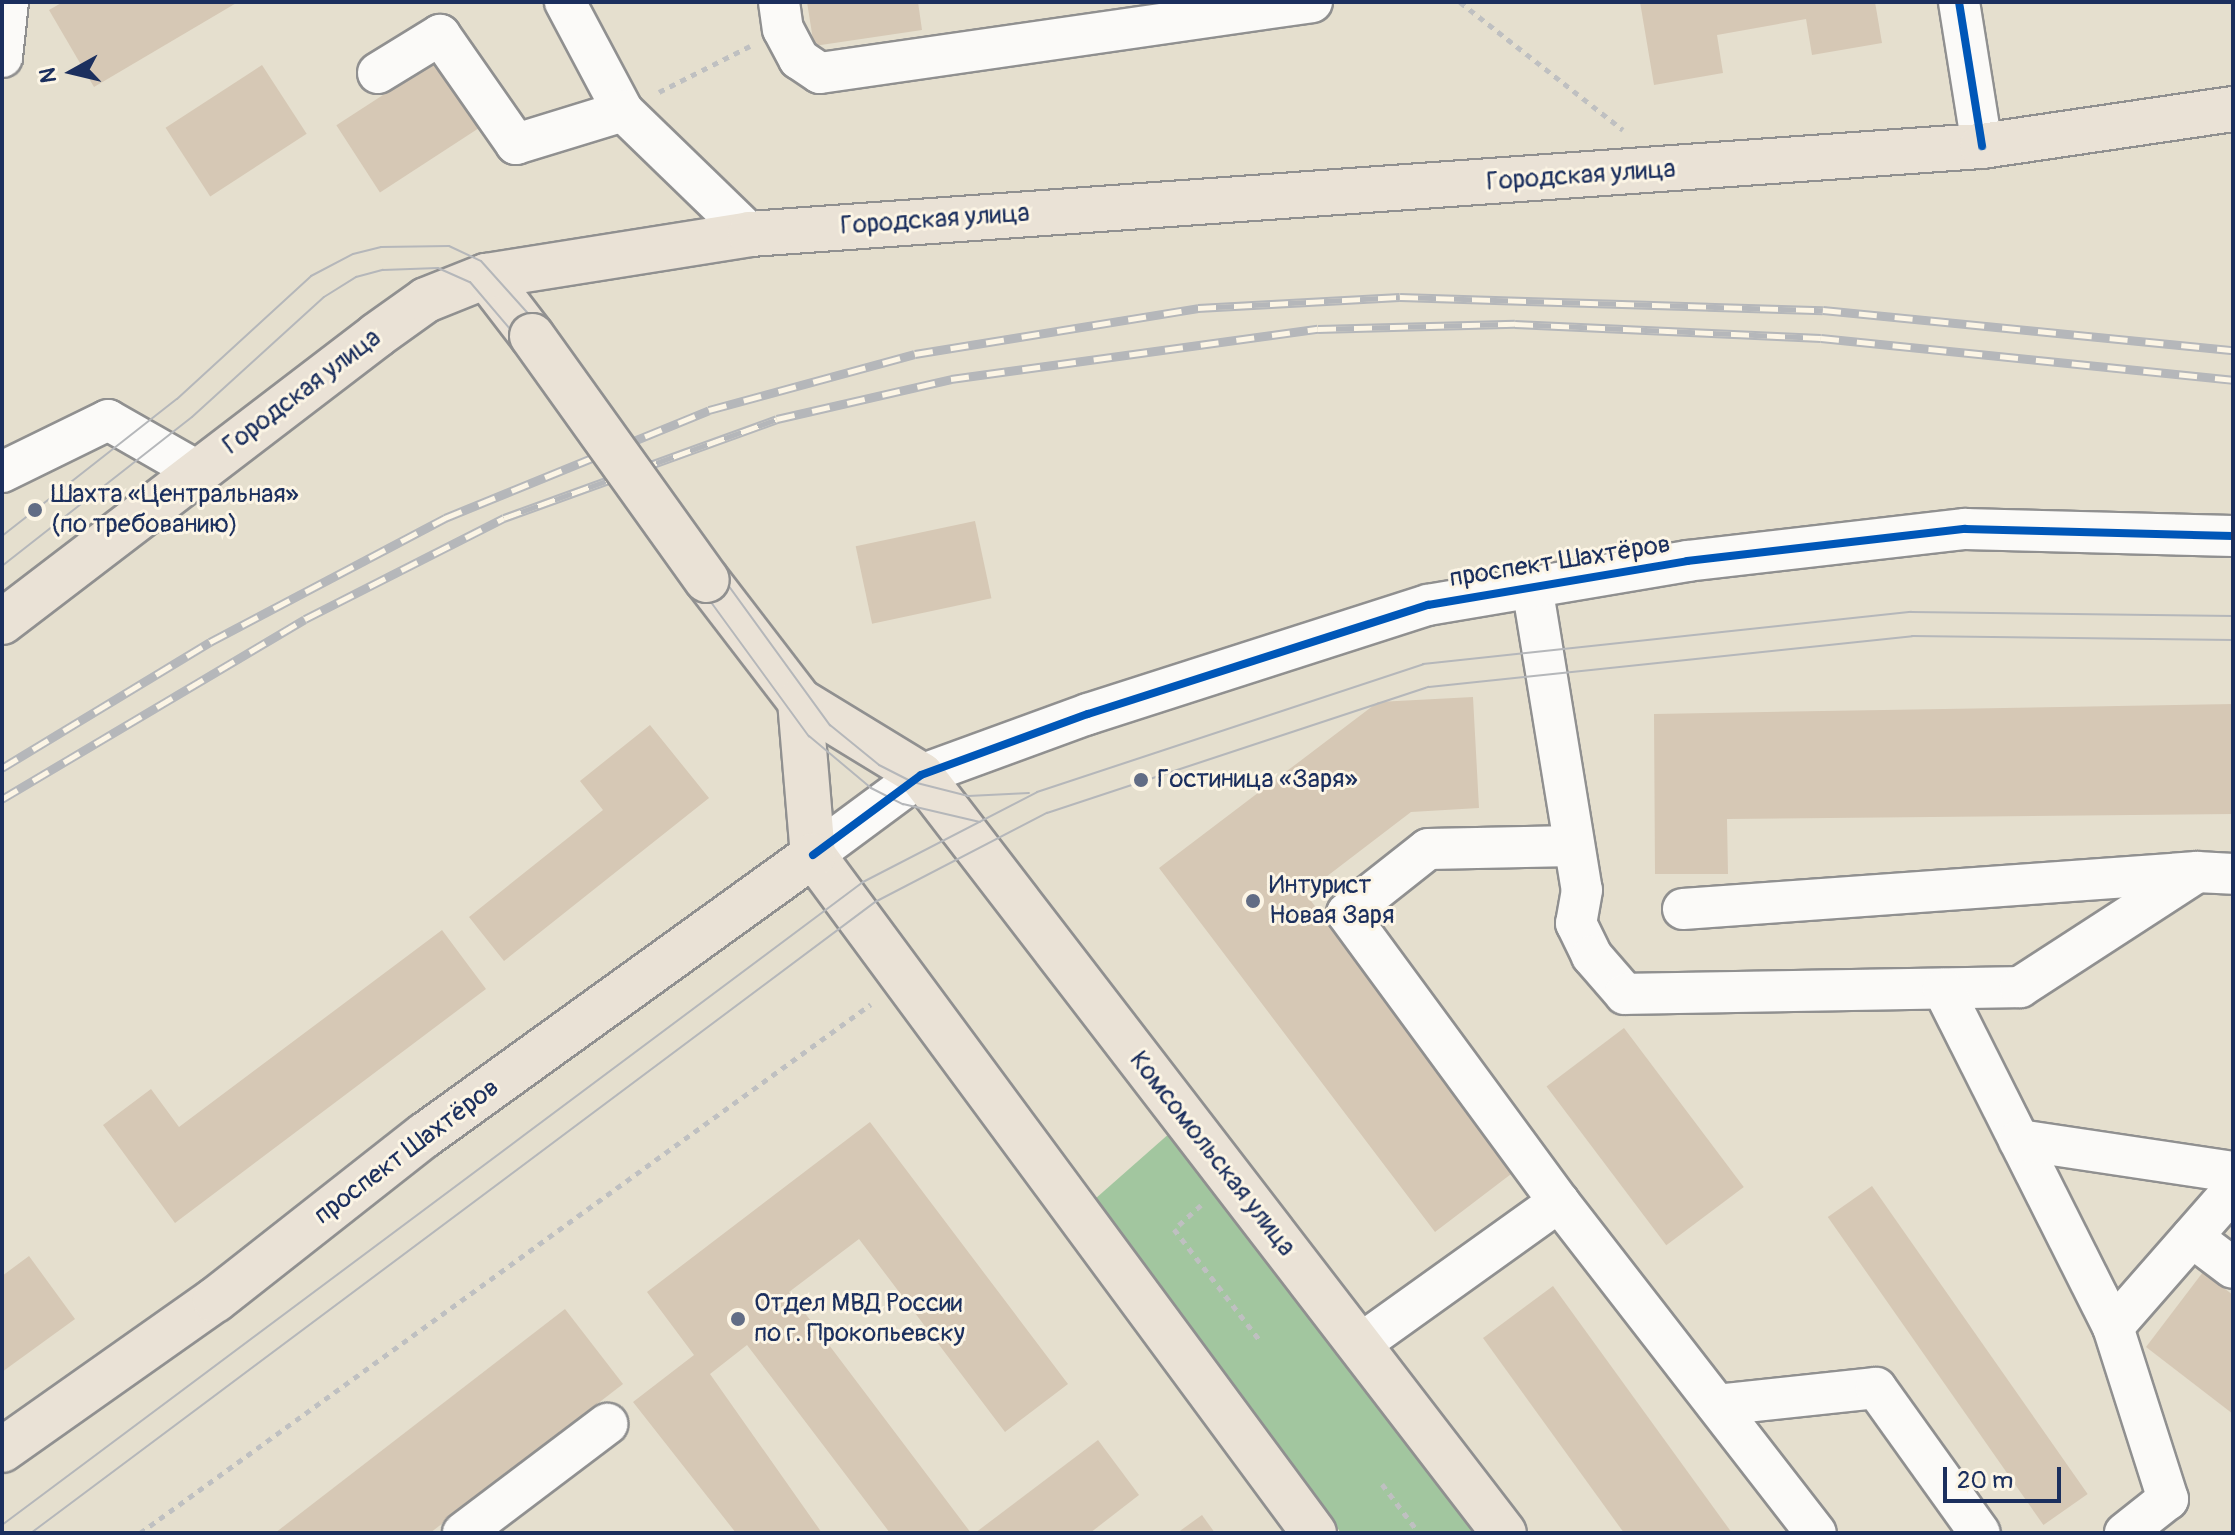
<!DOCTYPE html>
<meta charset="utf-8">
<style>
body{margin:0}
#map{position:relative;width:2235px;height:1535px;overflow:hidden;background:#e5dfce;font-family:Pangolin,sans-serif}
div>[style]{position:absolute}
.forest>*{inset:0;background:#a2c69f}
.building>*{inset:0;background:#d6c8b5;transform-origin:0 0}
.path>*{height:5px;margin-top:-2.5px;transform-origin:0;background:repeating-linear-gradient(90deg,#bfc0c1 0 6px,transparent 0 12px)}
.roads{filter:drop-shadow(2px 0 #909090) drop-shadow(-2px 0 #909090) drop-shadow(0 2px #909090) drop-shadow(0 -2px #909090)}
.minor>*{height:40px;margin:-20px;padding:0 20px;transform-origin:20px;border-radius:20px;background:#fbfaf8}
.major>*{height:44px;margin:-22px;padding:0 22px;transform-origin:22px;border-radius:22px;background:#eae2d6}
.tram>*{height:2px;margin:-1px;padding:0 1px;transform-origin:1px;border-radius:1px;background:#b5b7ba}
.rail>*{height:9px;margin-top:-4.5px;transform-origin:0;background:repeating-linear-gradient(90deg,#fcf5e5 0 18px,#b5b7ba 0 36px);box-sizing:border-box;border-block:2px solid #b5b7ba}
.bridges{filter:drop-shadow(2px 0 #909090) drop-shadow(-2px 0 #909090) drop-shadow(0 2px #909090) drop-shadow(0 -2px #909090)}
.major-bridge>*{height:44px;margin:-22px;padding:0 22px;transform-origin:22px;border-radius:22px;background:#eae2d6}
.cycleway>*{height:8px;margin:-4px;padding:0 4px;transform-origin:4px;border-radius:4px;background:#0057b8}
.dots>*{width:22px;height:22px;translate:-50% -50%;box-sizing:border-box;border:4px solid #fcf5e5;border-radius:50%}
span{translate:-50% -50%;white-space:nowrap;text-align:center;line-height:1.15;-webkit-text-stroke:6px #fcf5e5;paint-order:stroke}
.street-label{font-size:26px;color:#1b2f5e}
.poi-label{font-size:26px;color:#1b2f5e}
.left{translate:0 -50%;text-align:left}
.frame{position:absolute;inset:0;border:4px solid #1b2f5e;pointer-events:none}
.north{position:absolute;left:32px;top:32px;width:80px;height:80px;-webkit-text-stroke:6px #fcf5e5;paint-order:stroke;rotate:262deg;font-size:22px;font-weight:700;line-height:32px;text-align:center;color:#1b2f5e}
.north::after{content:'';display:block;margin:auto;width:28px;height:36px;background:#1b2f5e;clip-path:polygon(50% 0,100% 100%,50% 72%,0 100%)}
.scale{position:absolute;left:1943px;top:1467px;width:118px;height:36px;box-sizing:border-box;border:4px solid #1b2f5e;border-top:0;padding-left:10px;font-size:24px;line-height:28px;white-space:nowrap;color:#1b2f5e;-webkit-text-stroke:6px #fcf5e5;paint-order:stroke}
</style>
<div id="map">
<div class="forest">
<i style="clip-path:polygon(1171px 1132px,1477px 1533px,1341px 1533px,1095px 1199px)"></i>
</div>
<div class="building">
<i style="clip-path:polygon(63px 2px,238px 2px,94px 87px,49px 10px)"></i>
<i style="clip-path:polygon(807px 2px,918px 2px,922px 30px,814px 46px)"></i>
<i style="clip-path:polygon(1640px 2px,1875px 2px,1882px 43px,1812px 55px,1806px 19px,1717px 35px,1723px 73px,1654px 85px)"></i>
<i style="left:437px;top:60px;width:80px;height:120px;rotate:57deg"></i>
<i style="left:262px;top:65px;width:82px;height:115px;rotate:57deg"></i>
<i style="left:975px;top:521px;width:79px;height:122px;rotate:78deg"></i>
<i style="clip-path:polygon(1473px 697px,1479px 808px,1411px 812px,1305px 893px,1515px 1171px,1435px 1232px,1159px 868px,1378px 702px)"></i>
<i style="clip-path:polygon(2233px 704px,2233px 814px,1727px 819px,1728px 874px,1655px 874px,1654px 714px)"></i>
<i style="clip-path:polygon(650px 725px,709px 798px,504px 961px,469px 917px,603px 810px,580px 781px)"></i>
<i style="clip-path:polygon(442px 930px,486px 989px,175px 1223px,103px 1125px,151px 1089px,179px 1127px)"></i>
<i style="left:1624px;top:1028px;width:199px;height:97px;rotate:53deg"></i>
<i style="clip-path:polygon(870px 1122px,1068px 1384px,1005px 1432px,859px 1239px,789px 1292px,971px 1533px,890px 1533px,747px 1345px,710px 1374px,822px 1533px,736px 1533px,633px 1402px,694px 1355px,647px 1292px)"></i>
<i style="left:1872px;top:1186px;width:376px;height:54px;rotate:55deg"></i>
<i style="clip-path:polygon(29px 1256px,75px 1319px,2px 1372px,2px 1276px)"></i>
<i style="clip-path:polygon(2203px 1272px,2233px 1295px,2233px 1414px,2146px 1347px)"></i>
<i style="clip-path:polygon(1553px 1286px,1732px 1533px,1624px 1533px,1483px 1338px)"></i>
<i style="clip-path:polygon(565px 1309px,623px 1384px,430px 1533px,275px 1533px)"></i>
<i style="clip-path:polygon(1098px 1440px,1139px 1495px,1090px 1533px,975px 1533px)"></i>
<i style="clip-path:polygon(1202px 1515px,1215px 1533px,1177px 1533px)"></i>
</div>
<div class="path">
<i style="left:1460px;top:2px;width:207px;rotate:38.1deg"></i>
<i style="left:659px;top:92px;width:102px;rotate:-26.8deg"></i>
<i style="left:1201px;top:1205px;width:36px;rotate:138deg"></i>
<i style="left:1174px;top:1229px;width:143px;rotate:52.4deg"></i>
<i style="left:1382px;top:1484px;width:61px;rotate:52.9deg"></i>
<i style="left:140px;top:1533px;width:902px;rotate:-35.89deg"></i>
</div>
<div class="roads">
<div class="minor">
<i style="left:565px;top:2px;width:123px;rotate:62deg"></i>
<i style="left:623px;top:111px;width:177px;rotate:44.1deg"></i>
<i style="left:779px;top:2px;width:27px;rotate:82deg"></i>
<i style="left:783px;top:29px;width:34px;rotate:62deg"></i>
<i style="left:799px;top:59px;width:25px;rotate:34deg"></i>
<i style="left:820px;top:73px;width:497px;rotate:-8.2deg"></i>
<i style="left:1959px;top:2px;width:146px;rotate:80.9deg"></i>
<i style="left:2px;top:57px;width:55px;rotate:-83.8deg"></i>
<i style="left:378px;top:73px;width:73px;rotate:-31.5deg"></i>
<i style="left:440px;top:35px;width:133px;rotate:55.1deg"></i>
<i style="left:516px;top:144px;width:112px;rotate:-17.1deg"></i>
<i style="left:2px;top:472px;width:118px;rotate:-26.1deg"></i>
<i style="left:108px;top:420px;width:103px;rotate:29.8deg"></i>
<i style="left:1532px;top:586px;width:308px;rotate:80.7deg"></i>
<i style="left:1582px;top:890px;width:34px;rotate:100deg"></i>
<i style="left:1576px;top:923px;width:37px;rotate:64deg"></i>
<i style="left:1592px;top:956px;width:50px;rotate:49deg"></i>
<i style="left:1625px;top:994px;width:395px;rotate:-1deg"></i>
<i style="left:2020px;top:987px;width:211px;rotate:-33deg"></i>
<i style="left:813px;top:855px;width:134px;rotate:-36.5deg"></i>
<i style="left:921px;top:775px;width:178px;rotate:-20.1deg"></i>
<i style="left:1088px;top:714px;width:357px;rotate:-17.8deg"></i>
<i style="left:1428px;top:605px;width:263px;rotate:-9.6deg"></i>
<i style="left:1687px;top:561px;width:280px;rotate:-6.6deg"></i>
<i style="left:1965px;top:529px;width:268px;rotate:1.5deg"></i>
<i style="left:1683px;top:909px;width:515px;rotate:-4.12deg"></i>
<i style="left:2197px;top:872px;width:36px;rotate:3deg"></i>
<i style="left:1943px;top:989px;width:378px;rotate:63.3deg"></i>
<i style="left:2113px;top:1327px;width:181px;rotate:72.3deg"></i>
<i style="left:2168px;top:1499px;width:55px;rotate:141.7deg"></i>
<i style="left:2019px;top:1140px;width:216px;rotate:8.5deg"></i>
<i style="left:1559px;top:1202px;width:358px;rotate:-126.3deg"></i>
<i style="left:1347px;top:913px;width:103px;rotate:-38.3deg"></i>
<i style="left:1428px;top:849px;width:146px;rotate:-1.2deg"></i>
<i style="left:2192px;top:1237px;width:51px;rotate:37.1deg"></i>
<i style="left:2113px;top:1327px;width:182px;rotate:-48.8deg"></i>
<i style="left:1359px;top:1345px;width:246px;rotate:-35.6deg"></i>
<i style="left:1559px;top:1202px;width:419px;rotate:52.2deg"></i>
<i style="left:1717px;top:1405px;width:160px;rotate:-6.1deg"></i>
<i style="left:1876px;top:1388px;width:178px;rotate:54.4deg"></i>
<i style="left:463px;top:1533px;width:181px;rotate:-37.1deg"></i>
</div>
<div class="major">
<i style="left:486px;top:276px;width:76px;rotate:52.5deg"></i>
<i style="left:707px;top:580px;width:153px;rotate:52.5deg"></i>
<i style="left:800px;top:701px;width:142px;rotate:31.4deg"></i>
<i style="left:921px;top:775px;width:956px;rotate:52.44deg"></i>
<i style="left:2px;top:622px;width:472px;rotate:-37.4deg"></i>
<i style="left:377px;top:335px;width:60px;rotate:-35.5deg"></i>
<i style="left:426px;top:300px;width:65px;rotate:-21.8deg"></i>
<i style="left:486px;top:276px;width:267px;rotate:-9deg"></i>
<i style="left:750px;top:234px;width:1235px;rotate:-4.09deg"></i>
<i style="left:1982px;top:146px;width:254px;rotate:-8.4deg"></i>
<i style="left:800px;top:701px;width:155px;rotate:85.2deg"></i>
<i style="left:813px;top:855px;width:843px;rotate:53.54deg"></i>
<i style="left:2px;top:1450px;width:261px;rotate:-35.2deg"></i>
<i style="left:215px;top:1300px;width:267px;rotate:-38.2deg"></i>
<i style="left:425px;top:1135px;width:478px;rotate:-35.8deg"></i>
</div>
</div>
<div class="tram">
<i style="left:2px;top:536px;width:222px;rotate:-38.1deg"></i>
<i style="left:177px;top:399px;width:182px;rotate:-42.5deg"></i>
<i style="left:311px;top:276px;width:47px;rotate:-27.6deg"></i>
<i style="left:353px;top:254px;width:29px;rotate:-14deg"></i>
<i style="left:381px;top:247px;width:68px;rotate:-0.8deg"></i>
<i style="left:449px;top:246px;width:35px;rotate:25deg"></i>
<i style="left:481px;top:261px;width:91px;rotate:48.1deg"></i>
<i style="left:542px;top:329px;width:490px;rotate:54deg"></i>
<i style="left:830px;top:725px;width:63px;rotate:39.2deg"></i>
<i style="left:879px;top:765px;width:38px;rotate:27deg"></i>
<i style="left:913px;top:782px;width:57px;rotate:14.3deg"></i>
<i style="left:968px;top:796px;width:61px;rotate:-2.8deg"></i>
<i style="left:2px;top:566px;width:241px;rotate:-38.1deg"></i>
<i style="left:192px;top:417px;width:178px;rotate:-42.3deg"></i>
<i style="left:324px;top:297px;width:38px;rotate:-32deg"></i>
<i style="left:356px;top:277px;width:28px;rotate:-15deg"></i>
<i style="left:383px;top:270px;width:55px;rotate:-2.1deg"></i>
<i style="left:438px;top:268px;width:35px;rotate:24deg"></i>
<i style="left:470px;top:282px;width:80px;rotate:49.6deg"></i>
<i style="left:522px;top:343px;width:487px;rotate:53.9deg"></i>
<i style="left:809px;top:736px;width:81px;rotate:40deg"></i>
<i style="left:871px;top:788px;width:36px;rotate:27deg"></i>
<i style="left:903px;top:804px;width:79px;rotate:13.2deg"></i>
<i style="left:2px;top:1525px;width:1075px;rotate:-36.75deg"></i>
<i style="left:863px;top:882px;width:196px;rotate:-27.3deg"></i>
<i style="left:1037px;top:792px;width:407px;rotate:-18.3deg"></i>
<i style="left:1423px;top:664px;width:491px;rotate:-6.1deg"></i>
<i style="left:1911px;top:612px;width:322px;rotate:0.7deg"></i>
<i style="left:31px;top:1533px;width:1054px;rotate:-36.78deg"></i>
<i style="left:875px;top:902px;width:194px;rotate:-27.4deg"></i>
<i style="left:1047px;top:813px;width:402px;rotate:-18.3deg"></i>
<i style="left:1429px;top:687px;width:486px;rotate:-6deg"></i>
<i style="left:1912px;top:636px;width:321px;rotate:0.7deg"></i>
</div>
<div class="rail">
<i style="left:2px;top:768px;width:243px;rotate:-31.2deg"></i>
<i style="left:210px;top:642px;width:266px;rotate:-27.8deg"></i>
<i style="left:445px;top:518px;width:285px;rotate:-22.2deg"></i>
<i style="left:709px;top:410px;width:213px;rotate:-15.2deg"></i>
<i style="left:915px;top:354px;width:287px;rotate:-9.2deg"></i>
<i style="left:1198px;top:308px;width:202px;rotate:-3.1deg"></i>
<i style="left:1400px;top:297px;width:423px;rotate:1.8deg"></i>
<i style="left:1823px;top:310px;width:412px;rotate:5.6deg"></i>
<i style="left:2px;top:799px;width:352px;rotate:-30.7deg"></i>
<i style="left:305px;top:619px;width:223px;rotate:-26.9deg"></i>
<i style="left:504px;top:518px;width:290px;rotate:-19.9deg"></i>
<i style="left:777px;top:419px;width:179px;rotate:-12.9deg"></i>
<i style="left:951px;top:379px;width:370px;rotate:-7.8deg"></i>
<i style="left:1318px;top:329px;width:197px;rotate:-1.5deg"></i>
<i style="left:1515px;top:324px;width:306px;rotate:2.6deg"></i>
<i style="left:1821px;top:338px;width:414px;rotate:5.8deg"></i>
</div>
<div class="bridges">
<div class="major-bridge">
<i style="left:532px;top:336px;width:300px;rotate:54.4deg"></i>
</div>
</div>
<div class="cycleway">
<i style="left:1959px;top:2px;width:146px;rotate:80.9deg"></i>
<i style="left:813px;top:855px;width:134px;rotate:-36.5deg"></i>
<i style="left:921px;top:775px;width:178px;rotate:-20.1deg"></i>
<i style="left:1088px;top:714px;width:357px;rotate:-17.8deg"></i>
<i style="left:1428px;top:605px;width:263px;rotate:-9.6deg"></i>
<i style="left:1687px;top:561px;width:280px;rotate:-6.6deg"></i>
<i style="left:1965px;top:529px;width:268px;rotate:1.5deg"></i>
</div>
<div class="dots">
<i style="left:35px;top:510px;background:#626d85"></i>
<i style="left:1141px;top:780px;background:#626d85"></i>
<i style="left:1253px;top:901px;background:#626d85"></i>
<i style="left:738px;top:1319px;background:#626d85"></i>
</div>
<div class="street-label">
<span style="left:1581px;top:176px;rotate:-4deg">Городская улица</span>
<span style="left:935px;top:220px;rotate:-4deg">Городская улица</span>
<span style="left:302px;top:392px;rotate:-37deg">Городская улица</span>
<span style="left:1560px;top:562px;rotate:-9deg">проспект Шахтёров</span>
<span style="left:407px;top:1152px;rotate:-37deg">проспект Шахтёров</span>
<span style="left:1212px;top:1154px;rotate:52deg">Комсомольская улица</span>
</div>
<div class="poi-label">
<span class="left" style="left:51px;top:510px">Шахта «Центральная»<br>(по требованию)</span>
<span class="left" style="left:1157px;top:780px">Гостиница «Заря»</span>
<span class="left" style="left:1269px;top:901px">Интурист<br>Новая Заря</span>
<span class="left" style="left:754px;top:1319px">Отдел МВД России<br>по г. Прокопьевску</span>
</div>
<div class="frame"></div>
<div class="north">N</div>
<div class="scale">20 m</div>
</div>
